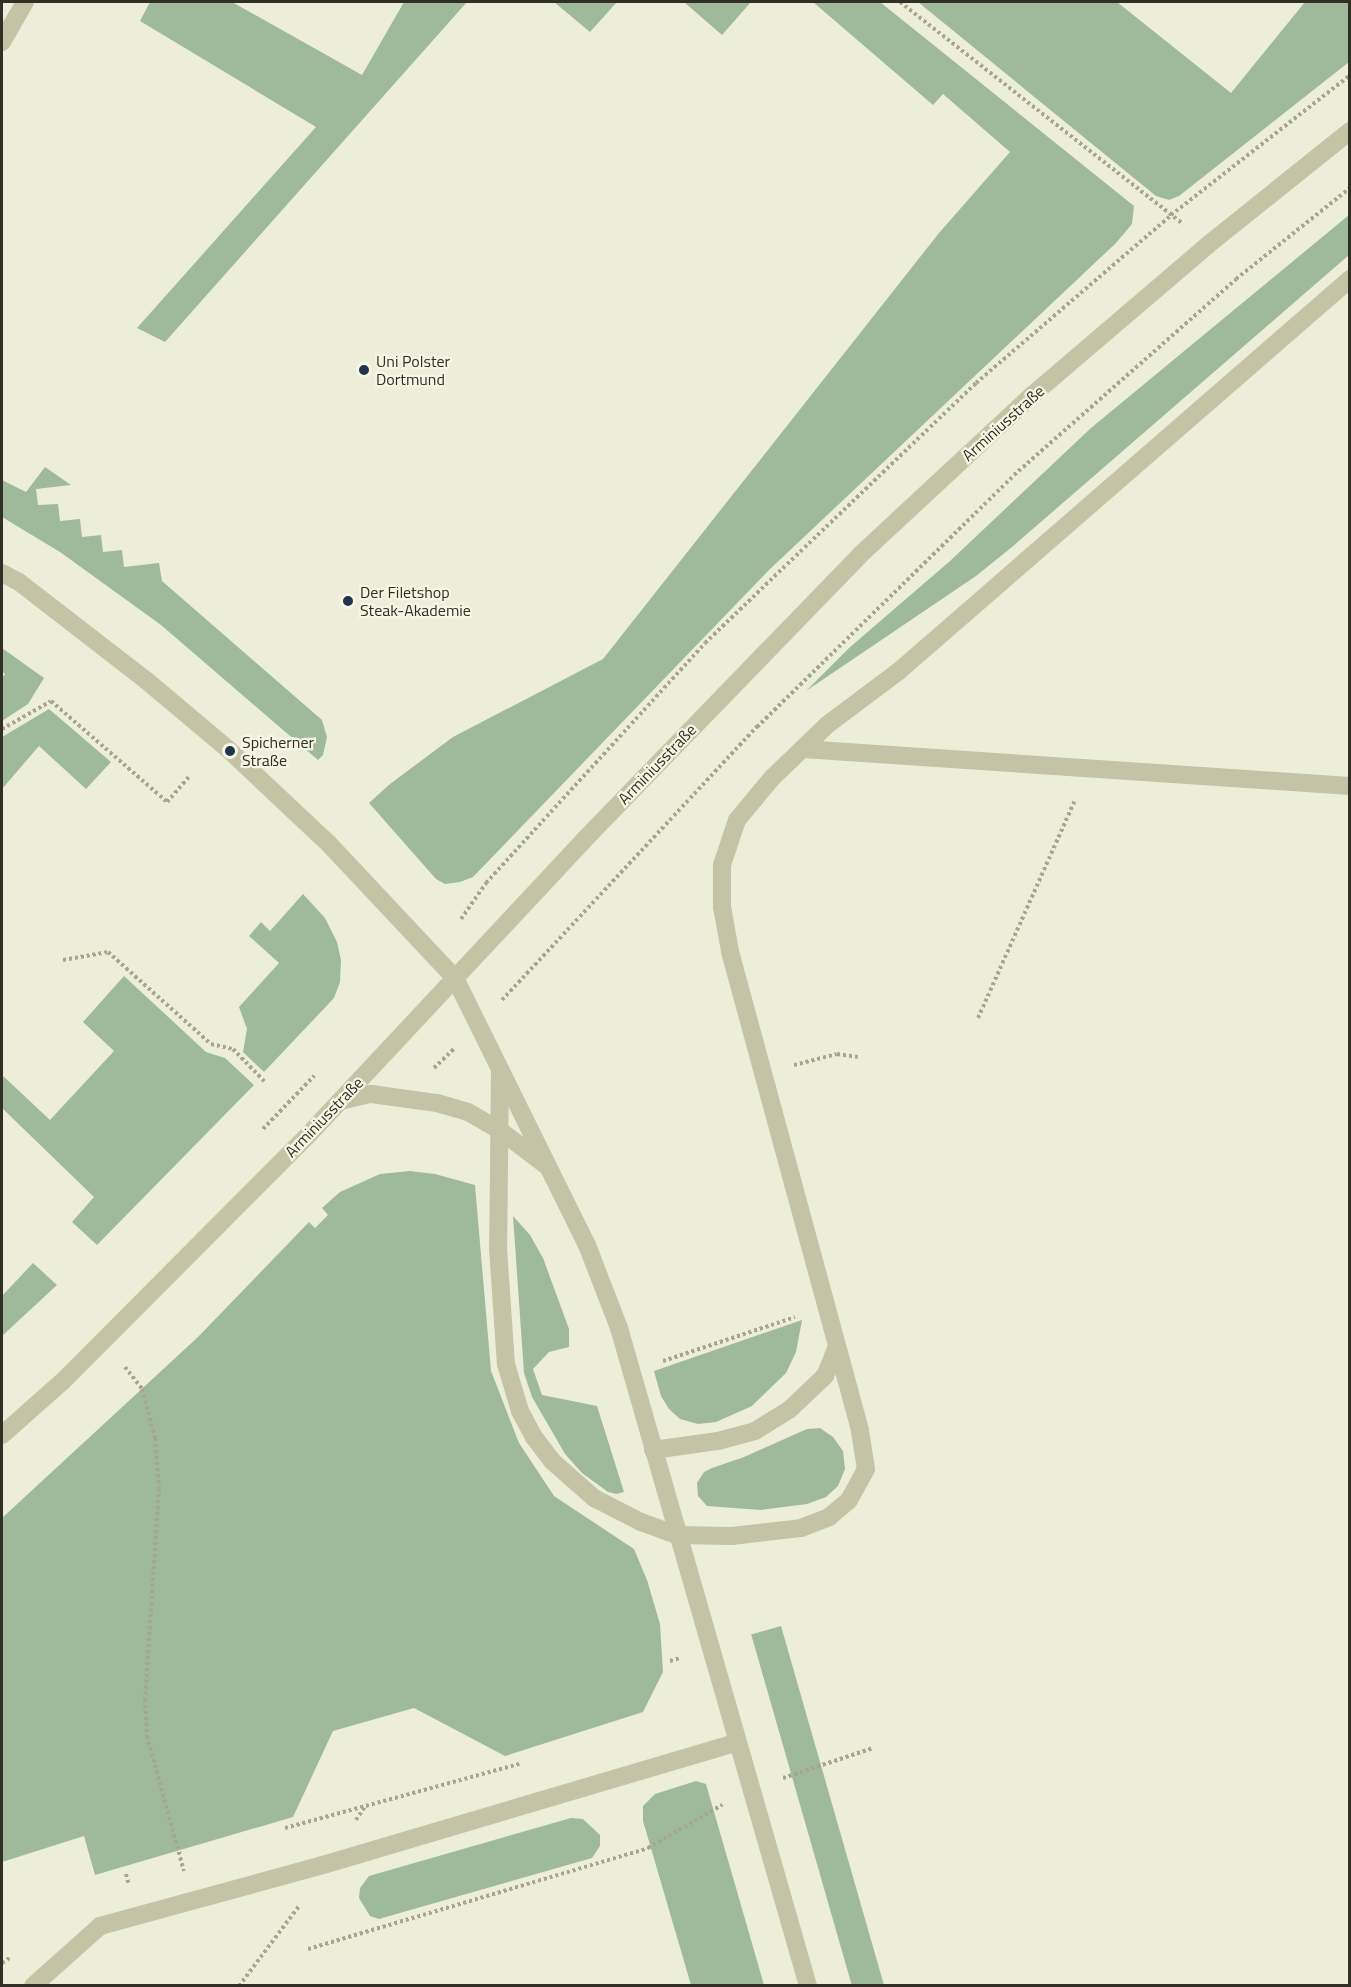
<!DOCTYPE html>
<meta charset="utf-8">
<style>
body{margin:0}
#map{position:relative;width:1351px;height:1987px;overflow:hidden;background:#eceed9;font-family:"Titillium Web",sans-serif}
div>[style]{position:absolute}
.green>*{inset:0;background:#9fba9b;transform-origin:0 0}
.path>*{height:4px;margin-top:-2px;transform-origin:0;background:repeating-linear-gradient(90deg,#a7a68b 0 3px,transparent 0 6px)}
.minor>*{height:18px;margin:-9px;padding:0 9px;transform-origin:9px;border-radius:9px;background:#c4c3a6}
.dots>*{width:16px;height:16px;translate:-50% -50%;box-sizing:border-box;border:3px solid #f5f6e4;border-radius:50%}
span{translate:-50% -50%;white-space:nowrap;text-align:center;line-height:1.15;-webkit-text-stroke:4.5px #f5f6e4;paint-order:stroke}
.poi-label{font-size:16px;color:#312f26}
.left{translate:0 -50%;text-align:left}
.street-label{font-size:16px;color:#312f26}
.frame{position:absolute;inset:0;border:3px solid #312f26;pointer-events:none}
</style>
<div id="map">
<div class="green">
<i style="clip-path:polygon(150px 2px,232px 2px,362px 75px,404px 2px,467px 2px,165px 342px,137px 328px,316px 127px,140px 21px)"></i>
<i style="clip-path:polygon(554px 2px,617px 2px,590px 32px)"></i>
<i style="clip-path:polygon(684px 2px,751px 2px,722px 35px)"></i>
<i style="clip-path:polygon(813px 2px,880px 2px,1134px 206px,1132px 224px,1116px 243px,769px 570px,473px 877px,460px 882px,445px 884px,436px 879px,369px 803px,390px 784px,453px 737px,603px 659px,939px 233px,1010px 152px,943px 94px,933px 105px)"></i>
<i style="clip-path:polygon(918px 2px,1117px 2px,1231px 93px,1305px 2px,1349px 2px,1349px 62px,1179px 196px,1169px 200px,1156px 196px)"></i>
<i style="clip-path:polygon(1349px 215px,1349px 255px,1012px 547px,976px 576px,806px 691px,849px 648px,950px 561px,1091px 428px)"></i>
<i style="clip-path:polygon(45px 467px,71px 485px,36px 489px,38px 505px,58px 504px,60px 521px,80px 519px,82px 537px,101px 535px,103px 552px,122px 550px,124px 567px,159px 563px,162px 581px,322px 720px,327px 737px,323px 755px,318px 760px,161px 625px,60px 552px,2px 517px,2px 480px,26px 492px)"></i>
<i style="clip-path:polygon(2px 648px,44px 678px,28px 704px,2px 721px,2px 678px,5px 674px,2px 671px)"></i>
<i style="clip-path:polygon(49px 709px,111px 762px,86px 789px,39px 746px,2px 789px,2px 737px)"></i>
<i style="clip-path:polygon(303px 894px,325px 918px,337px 942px,341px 960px,340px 982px,334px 998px,264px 1072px,243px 1052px,247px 1029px,239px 1007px,279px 963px,249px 936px,261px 922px,270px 931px)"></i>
<i style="clip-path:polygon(124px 976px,206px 1052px,225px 1058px,254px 1085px,97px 1245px,72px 1222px,94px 1197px,2px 1108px,2px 1075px,50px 1120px,114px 1051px,83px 1022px)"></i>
<i style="clip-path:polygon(410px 1171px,435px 1174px,475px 1185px,491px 1371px,519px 1443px,554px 1496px,634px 1549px,647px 1580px,660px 1624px,663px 1672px,643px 1712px,505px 1756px,414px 1708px,333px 1731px,293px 1817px,95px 1875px,84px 1836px,2px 1862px,2px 1518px,198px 1337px,309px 1222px,315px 1228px,328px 1215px,322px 1208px,340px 1192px,380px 1174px)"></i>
<i style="clip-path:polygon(513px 1216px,530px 1235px,543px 1258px,569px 1329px,569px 1347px,549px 1352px,533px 1369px,542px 1395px,597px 1406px,624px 1492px,616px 1494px,608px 1492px,582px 1473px,565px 1454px,532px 1397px,524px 1373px)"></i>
<i style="clip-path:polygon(33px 1263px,57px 1285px,2px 1336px,2px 1296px)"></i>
<i style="clip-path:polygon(802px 1320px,796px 1352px,786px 1373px,752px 1406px,716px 1422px,698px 1424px,680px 1419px,669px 1409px,661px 1396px,654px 1371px)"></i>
<i style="clip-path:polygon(820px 1428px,833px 1437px,843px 1451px,845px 1469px,838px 1486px,826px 1497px,807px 1504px,761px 1510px,707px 1506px,698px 1496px,697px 1483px,704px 1472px,712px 1468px,744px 1457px,807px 1429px)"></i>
<i style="left:781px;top:1626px;width:373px;height:31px;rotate:74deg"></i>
<i style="clip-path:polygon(696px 1781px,706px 1784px,764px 1985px,691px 1985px,643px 1821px,643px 1806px,655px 1794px)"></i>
<i style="clip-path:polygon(571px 1818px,583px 1819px,600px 1835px,600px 1846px,592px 1858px,379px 1919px,370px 1916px,359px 1898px,360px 1888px,369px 1876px)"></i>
</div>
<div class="path">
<i style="left:900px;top:2px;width:360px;rotate:38.1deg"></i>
<i style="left:2px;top:729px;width:56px;rotate:-29.7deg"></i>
<i style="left:51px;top:701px;width:154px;rotate:41deg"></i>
<i style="left:167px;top:802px;width:33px;rotate:-49deg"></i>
<i style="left:461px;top:919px;width:44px;rotate:-55.2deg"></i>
<i style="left:486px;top:883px;width:325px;rotate:-47.6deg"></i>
<i style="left:705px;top:643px;width:376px;rotate:-43.8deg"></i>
<i style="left:976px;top:383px;width:257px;rotate:-40.7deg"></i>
<i style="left:1171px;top:215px;width:227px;rotate:-38deg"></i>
<i style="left:63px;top:960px;width:46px;rotate:-10.1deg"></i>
<i style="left:108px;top:952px;width:138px;rotate:41.8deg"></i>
<i style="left:211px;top:1044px;width:23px;rotate:13deg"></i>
<i style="left:233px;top:1049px;width:45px;rotate:45.9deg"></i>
<i style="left:502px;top:1000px;width:374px;rotate:-47deg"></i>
<i style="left:757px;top:727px;width:360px;rotate:-44.4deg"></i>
<i style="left:1014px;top:475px;width:296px;rotate:-41.4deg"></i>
<i style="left:1236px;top:279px;width:146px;rotate:-38.6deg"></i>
<i style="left:978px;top:1018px;width:239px;rotate:-66deg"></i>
<i style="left:794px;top:1065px;width:44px;rotate:-14.3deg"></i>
<i style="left:837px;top:1054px;width:21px;rotate:8deg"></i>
<i style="left:434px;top:1068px;width:29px;rotate:-44deg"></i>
<i style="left:263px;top:1129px;width:74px;rotate:-46.1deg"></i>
<i style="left:663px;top:1361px;width:139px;rotate:-18.4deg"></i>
<i style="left:125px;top:1367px;width:28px;rotate:52deg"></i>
<i style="left:142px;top:1389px;width:51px;rotate:75.1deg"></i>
<i style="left:155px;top:1438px;width:50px;rotate:85.4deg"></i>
<i style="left:159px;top:1488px;width:211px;rotate:93.8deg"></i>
<i style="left:145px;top:1699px;width:37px;rotate:87deg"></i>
<i style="left:147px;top:1736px;width:140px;rotate:74.7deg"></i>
<i style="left:670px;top:1661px;width:10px;rotate:-17deg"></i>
<i style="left:783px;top:1778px;width:95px;rotate:-18.4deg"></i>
<i style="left:356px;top:1820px;width:17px;rotate:-57deg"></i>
<i style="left:285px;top:1828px;width:243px;rotate:-15.3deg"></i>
<i style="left:126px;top:1874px;width:11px;rotate:75deg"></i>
<i style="left:308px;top:1949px;width:355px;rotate:-16.5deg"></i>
<i style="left:648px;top:1848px;width:86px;rotate:-30.2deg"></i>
<i style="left:2px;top:1963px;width:11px;rotate:-34deg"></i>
<i style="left:239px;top:1986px;width:100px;rotate:-53.1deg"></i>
</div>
<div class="minor">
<i style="left:2px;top:42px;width:46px;rotate:-60.1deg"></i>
<i style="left:2px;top:573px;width:19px;rotate:28deg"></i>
<i style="left:19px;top:582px;width:162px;rotate:37.7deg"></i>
<i style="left:147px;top:681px;width:109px;rotate:40.1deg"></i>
<i style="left:230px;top:751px;width:136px;rotate:43.2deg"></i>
<i style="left:329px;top:844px;width:184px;rotate:46.8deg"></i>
<i style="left:455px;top:978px;width:298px;rotate:63.7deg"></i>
<i style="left:587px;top:1245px;width:89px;rotate:68.9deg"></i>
<i style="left:619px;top:1328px;width:685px;rotate:73.97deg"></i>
<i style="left:803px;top:749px;width:548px;rotate:3.87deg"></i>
<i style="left:500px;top:1069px;width:179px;rotate:90.6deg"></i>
<i style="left:498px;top:1248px;width:116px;rotate:86.1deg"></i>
<i style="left:506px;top:1364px;width:49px;rotate:73.4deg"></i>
<i style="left:520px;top:1411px;width:30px;rotate:62deg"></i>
<i style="left:534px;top:1437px;width:30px;rotate:53deg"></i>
<i style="left:552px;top:1461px;width:56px;rotate:41.4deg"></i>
<i style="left:594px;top:1498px;width:53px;rotate:27.1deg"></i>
<i style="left:641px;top:1522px;width:38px;rotate:20deg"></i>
<i style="left:677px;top:1535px;width:55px;rotate:1deg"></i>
<i style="left:732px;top:1536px;width:69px;rotate:-6.6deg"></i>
<i style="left:801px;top:1528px;width:30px;rotate:-21deg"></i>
<i style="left:829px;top:1517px;width:26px;rotate:-40deg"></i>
<i style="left:849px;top:1500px;width:35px;rotate:-61deg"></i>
<i style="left:866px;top:1469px;width:39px;rotate:-99deg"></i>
<i style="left:860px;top:1430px;width:496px;rotate:-105.2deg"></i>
<i style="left:730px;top:951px;width:45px;rotate:-100.3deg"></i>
<i style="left:722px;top:907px;width:42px;rotate:-90deg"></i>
<i style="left:722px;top:865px;width:47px;rotate:-71.6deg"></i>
<i style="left:737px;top:820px;width:55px;rotate:-50.2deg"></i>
<i style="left:772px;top:778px;width:76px;rotate:-43.9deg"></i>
<i style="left:827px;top:725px;width:90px;rotate:-36.9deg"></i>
<i style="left:899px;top:671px;width:598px;rotate:-41deg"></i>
<i style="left:340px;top:1101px;width:32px;rotate:-13deg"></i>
<i style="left:371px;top:1094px;width:67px;rotate:7.8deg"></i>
<i style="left:437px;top:1103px;width:32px;rotate:16deg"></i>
<i style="left:468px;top:1112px;width:34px;rotate:30deg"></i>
<i style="left:498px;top:1129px;width:61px;rotate:37.1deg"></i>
<i style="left:2px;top:1435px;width:81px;rotate:-41.5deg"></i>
<i style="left:63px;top:1381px;width:351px;rotate:-45.1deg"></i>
<i style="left:311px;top:1132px;width:400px;rotate:-46.9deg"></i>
<i style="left:584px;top:840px;width:397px;rotate:-45.9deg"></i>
<i style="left:860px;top:555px;width:232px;rotate:-42.9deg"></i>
<i style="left:1030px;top:397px;width:235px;rotate:-40.5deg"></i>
<i style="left:1209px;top:244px;width:181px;rotate:-38.7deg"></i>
<i style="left:653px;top:1450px;width:66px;rotate:-7.9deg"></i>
<i style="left:718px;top:1441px;width:38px;rotate:-15deg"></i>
<i style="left:755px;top:1431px;width:40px;rotate:-32deg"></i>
<i style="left:789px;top:1410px;width:50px;rotate:-43.4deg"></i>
<i style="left:825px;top:1376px;width:32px;rotate:-68deg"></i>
<i style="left:33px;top:1986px;width:90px;rotate:-41.8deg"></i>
<i style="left:100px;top:1926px;width:231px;rotate:-15.3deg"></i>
<i style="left:323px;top:1865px;width:432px;rotate:-16.5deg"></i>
</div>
<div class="dots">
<i style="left:364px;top:370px;background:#21334d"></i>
<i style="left:348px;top:601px;background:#21334d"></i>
<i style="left:230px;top:751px;background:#21334d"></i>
</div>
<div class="poi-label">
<span class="left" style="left:376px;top:370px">Uni Polster<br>Dortmund</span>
<span class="left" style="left:360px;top:601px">Der Filetshop<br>Steak-Akademie</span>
<span class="left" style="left:242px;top:751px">Spicherner<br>Straße</span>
</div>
<div class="street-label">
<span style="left:1003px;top:423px;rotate:-42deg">Arminiusstraße</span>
<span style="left:657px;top:764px;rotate:-46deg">Arminiusstraße</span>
<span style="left:324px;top:1117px;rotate:-46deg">Arminiusstraße</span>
</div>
<div class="frame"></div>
</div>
